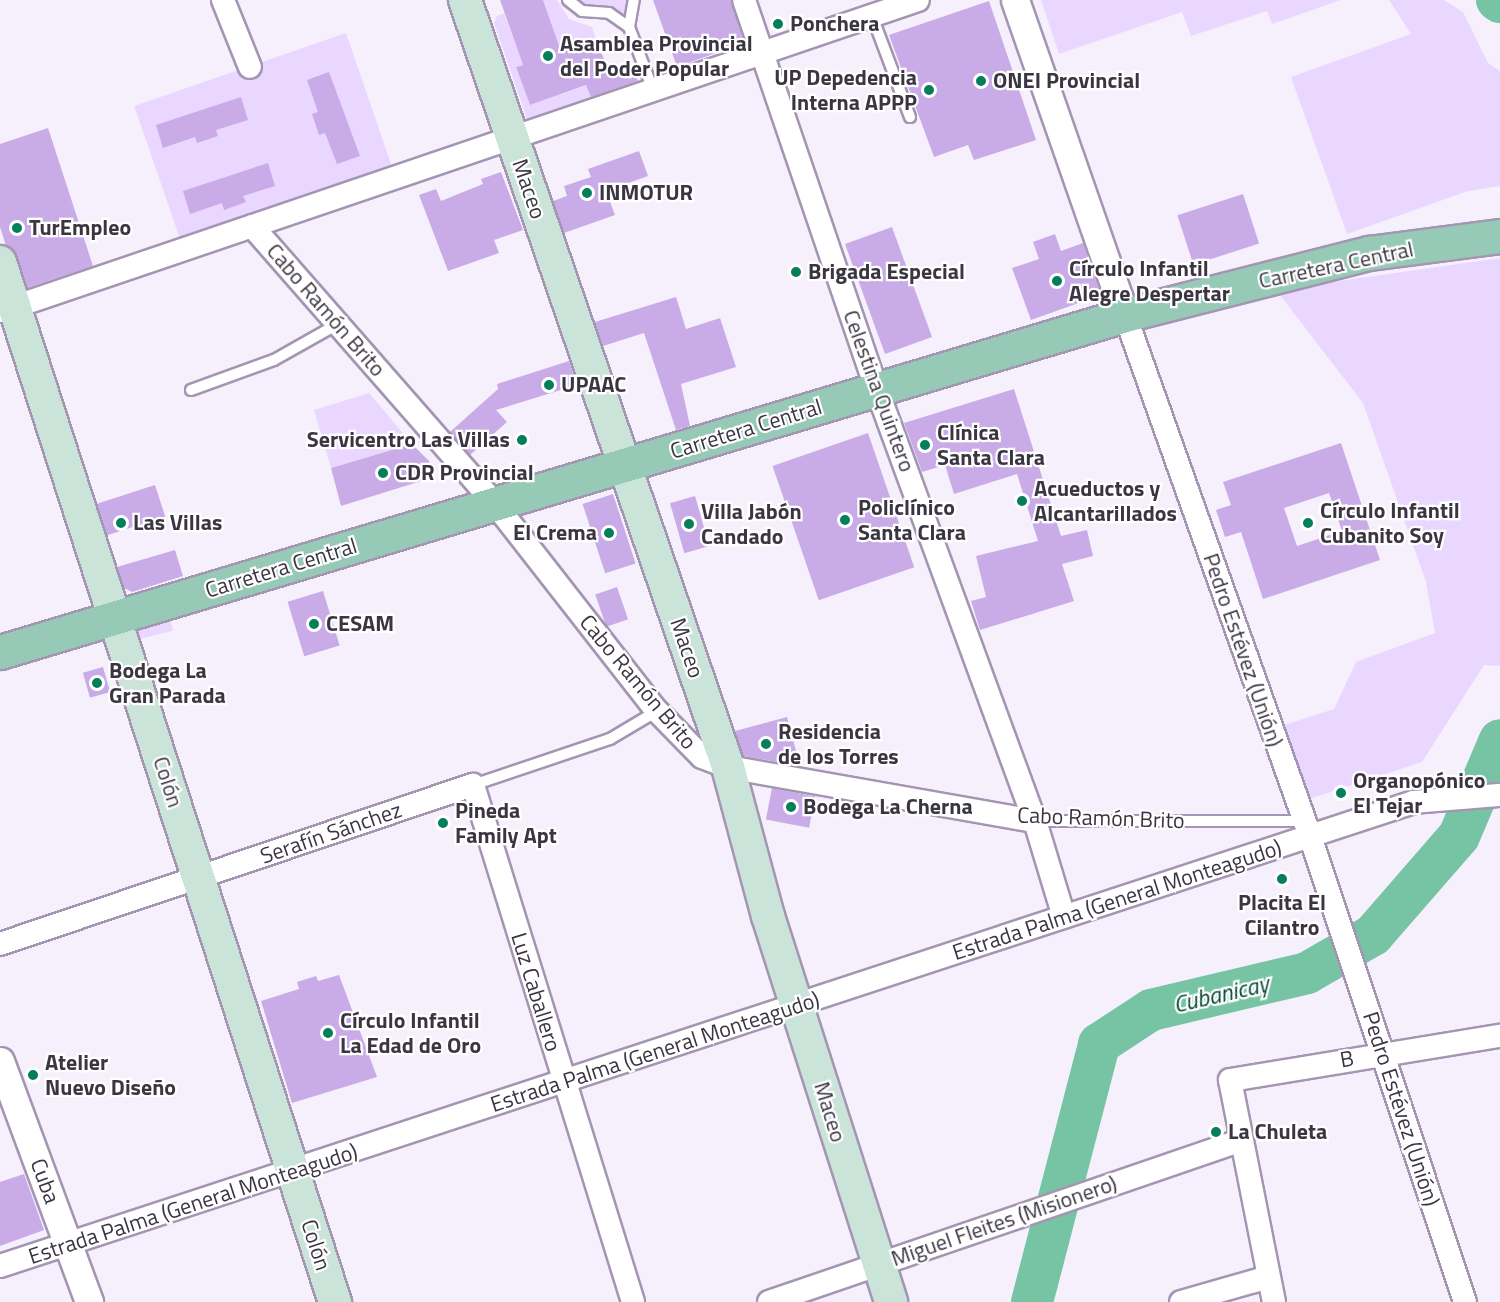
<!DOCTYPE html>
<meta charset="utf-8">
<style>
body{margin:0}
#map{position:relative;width:1500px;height:1302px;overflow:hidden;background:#f6f0fd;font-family:"Titillium Web",sans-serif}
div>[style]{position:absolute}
.green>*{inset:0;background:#ead7ff;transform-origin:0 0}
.river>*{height:42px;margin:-21px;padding:0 21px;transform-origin:21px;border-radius:21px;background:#77c4a4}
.building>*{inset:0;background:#c9abe7;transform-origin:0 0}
.roads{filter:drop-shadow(2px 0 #a495b3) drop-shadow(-2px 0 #a495b3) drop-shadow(0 2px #a495b3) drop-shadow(0 -2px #a495b3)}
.service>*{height:10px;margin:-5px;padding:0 5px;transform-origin:5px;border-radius:5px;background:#fff}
.minor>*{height:22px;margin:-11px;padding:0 11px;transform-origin:11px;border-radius:11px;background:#fff}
.tertiary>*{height:27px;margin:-13.5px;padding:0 13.5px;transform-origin:13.5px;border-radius:13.5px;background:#fff}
.secondary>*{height:32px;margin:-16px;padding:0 16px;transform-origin:16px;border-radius:16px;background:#cae4da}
.primary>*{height:33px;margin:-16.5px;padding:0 16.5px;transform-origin:16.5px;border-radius:16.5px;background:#96c9b6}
.dots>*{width:16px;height:16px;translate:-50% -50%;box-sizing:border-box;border:3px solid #fff;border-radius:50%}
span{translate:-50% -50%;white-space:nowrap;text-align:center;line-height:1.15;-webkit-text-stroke:4.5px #fff;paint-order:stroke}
.poi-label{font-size:22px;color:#3b3542;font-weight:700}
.left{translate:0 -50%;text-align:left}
.right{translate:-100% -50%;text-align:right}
.street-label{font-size:22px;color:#3b3542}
.water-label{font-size:24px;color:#054833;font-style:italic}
</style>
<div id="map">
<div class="green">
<i style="clip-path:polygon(543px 0,557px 0,569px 19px,592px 27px,596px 39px,561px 51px)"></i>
<i style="clip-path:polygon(578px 0,628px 0,625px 18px,612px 9px,588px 6px)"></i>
<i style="clip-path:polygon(1041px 0,1341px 0,1272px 24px,1267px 11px,1191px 36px,1182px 12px,1059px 54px)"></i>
<i style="clip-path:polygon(1389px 0,1444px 0,1463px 12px,1488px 63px,1500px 71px,1500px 186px,1468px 191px,1347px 234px,1291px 77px,1411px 34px)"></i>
<i style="clip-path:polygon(504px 13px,523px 65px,516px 67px,530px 105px,587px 85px,591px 97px,527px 119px,494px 23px,497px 16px)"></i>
<i style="left:346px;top:33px;width:144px;height:224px;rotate:71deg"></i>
<i style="clip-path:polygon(1500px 258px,1500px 666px,1484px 665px,1422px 762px,1306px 800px,1281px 726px,1334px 709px,1356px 662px,1435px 633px,1426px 582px,1363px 403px,1276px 290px)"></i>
<i style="clip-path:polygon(369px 393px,412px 444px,331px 468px,314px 410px)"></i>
<i style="left:170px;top:619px;width:12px;height:38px;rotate:76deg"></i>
</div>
<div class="river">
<i style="left:1497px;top:0;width:4px;rotate:34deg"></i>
<i style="left:1032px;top:1302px;width:267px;rotate:-75.4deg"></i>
<i style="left:1099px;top:1044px;width:62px;rotate:-33.2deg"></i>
<i style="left:1151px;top:1010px;width:160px;rotate:-13.3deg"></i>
<i style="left:1307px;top:973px;width:76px;rotate:-29.9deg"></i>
<i style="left:1373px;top:935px;width:131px;rotate:-49deg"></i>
<i style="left:1459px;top:836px;width:104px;rotate:-66.9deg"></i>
</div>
<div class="building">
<i style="clip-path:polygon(500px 0,543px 0,561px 51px,596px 39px,608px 70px,631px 62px,638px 81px,591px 97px,586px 85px,530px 105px,516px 67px,523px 65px)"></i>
<i style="clip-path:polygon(653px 0,731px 0,744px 43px,677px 67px)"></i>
<i style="clip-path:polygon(989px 1px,1036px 140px,974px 160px,968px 145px,934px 157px,889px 35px)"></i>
<i style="clip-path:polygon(329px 72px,360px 156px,337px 164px,325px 133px,319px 135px,312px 114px,318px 112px,307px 80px)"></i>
<i style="clip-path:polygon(241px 97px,248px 120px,216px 130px,218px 136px,197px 143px,195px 137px,163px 148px,156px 125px)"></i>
<i style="clip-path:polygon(48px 128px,93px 266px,27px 288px,17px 256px,6px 246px,0 227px,0 144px)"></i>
<i style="clip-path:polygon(639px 151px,648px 176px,606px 191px,615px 215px,564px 233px,553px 201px,567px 196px,564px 186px,591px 177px,588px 169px)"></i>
<i style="clip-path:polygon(268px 163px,275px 186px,243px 196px,246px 202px,224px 210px,222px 203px,190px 214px,183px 191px)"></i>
<i style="clip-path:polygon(501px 172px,523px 230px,494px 240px,499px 253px,448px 271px,419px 195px,436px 189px,441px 201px,483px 184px,481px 179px)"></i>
<i style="left:1243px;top:194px;width:52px;height:69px;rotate:72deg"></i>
<i style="left:892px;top:227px;width:117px;height:50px;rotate:70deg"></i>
<i style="clip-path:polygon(1055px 234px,1061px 251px,1083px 243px,1101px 295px,1031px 320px,1012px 268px,1039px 259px,1033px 242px)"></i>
<i style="clip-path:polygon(676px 297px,686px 329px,720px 318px,736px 367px,681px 384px,690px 426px,676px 430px,644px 333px,603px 346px,595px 322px)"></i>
<i style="clip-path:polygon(569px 361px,577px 385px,496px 410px,507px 422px,470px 455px,450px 432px,498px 389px,497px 384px)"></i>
<i style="clip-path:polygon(1014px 389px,1061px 536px,1087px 530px,1093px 556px,1062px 564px,1074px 601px,980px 630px,971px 601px,986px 597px,976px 556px,1038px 541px,1017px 474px,954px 494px,945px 465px,922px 472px,904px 423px)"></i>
<i style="left:868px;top:433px;width:142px;height:101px;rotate:71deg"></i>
<i style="clip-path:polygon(evenodd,1341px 443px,1380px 560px,1263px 599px,1241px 532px,1225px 537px,1216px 510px,1231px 505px,1223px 482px,1341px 443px,1329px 493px,1342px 531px,1297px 546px,1284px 508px,1329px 493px)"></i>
<i style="clip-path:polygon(412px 444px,429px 461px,434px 477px,341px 506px,331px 468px)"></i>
<i style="left:155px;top:485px;width:33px;height:61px;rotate:72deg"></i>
<i style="left:613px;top:494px;width:73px;height:32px;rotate:72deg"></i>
<i style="left:695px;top:496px;width:52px;height:26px;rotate:74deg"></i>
<i style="clip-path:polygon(175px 550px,183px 576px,132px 592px,124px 588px,117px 567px)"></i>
<i style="left:617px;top:587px;width:34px;height:23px;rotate:71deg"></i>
<i style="left:323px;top:591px;width:57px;height:37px;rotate:73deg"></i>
<i style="left:103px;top:667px;width:26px;height:21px;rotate:74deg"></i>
<i style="clip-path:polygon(787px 717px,800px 766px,743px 756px,735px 731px)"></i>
<i style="left:772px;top:788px;width:44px;height:32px;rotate:11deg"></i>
<i style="clip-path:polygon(339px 975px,377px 1077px,292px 1103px,261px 1001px,299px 989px,297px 982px,316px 976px,318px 981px)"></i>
<i style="clip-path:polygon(24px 1174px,44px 1230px,0 1246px,0 1182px)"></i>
</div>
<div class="roads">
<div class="service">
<i style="left:568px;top:0;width:18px;rotate:38deg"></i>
<i style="left:582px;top:11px;width:27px;rotate:4deg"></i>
<i style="left:609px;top:13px;width:24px;rotate:35deg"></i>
<i style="left:629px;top:27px;width:67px;rotate:69.1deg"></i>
<i style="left:872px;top:16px;width:108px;rotate:69.4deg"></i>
<i style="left:629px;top:27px;width:27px;rotate:-80deg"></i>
<i style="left:191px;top:390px;width:88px;rotate:-19.9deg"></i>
<i style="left:274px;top:360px;width:73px;rotate:-29.4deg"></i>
<i style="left:473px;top:785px;width:145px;rotate:-18.6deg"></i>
<i style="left:610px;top:739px;width:55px;rotate:-30.8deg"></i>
<i style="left:1035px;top:821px;width:268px"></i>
</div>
<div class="minor">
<i style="left:223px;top:0;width:72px;rotate:68.1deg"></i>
<i style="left:744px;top:0;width:412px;rotate:71.2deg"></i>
<i style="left:877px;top:390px;width:459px;rotate:69.9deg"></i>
<i style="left:1035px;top:821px;width:100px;rotate:73.2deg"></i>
<i style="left:252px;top:226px;width:369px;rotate:48.8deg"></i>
<i style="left:495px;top:504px;width:263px;rotate:52deg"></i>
<i style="left:657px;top:711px;width:64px;rotate:45.6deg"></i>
<i style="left:702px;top:757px;width:28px;rotate:21deg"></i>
<i style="left:728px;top:767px;width:312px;rotate:10deg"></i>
<i style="left:2px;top:311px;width:967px;rotate:-18.75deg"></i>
<i style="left:1125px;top:315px;width:553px;rotate:70.45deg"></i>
<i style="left:1310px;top:836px;width:491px;rotate:71.6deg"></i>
<i style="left:0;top:944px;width:499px;rotate:-18.6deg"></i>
<i style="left:473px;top:785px;width:541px;rotate:72.8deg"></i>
<i style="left:0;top:1266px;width:1488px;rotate:-18.17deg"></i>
<i style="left:1414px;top:802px;width:86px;rotate:-4.7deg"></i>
<i style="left:769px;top:1302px;width:498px;rotate:-18.9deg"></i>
<i style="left:1181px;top:1302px;width:91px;rotate:-15.9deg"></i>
<i style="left:1274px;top:1302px;width:226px;rotate:-101.2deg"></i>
<i style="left:1230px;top:1080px;width:274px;rotate:-9.3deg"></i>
</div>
<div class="tertiary">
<i style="left:1015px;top:0;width:334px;rotate:70.8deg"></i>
<i style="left:0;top:1061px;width:257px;rotate:69.7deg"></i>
</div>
<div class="secondary">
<i style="left:465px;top:0;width:811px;rotate:71.07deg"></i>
<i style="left:728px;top:767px;width:154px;rotate:75deg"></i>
<i style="left:768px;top:916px;width:405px;rotate:72.3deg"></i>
<i style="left:0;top:262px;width:1093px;rotate:72.15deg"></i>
</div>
<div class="primary">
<i style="left:0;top:652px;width:1174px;rotate:-16.68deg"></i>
<i style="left:1125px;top:315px;width:252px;rotate:-14.3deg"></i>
<i style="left:1369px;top:253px;width:132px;rotate:-7.4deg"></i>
</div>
</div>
<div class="dots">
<i style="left:778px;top:24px;background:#057e5c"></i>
<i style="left:548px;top:56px;background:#057e5c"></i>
<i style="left:981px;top:81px;background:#057e5c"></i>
<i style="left:929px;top:90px;background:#057e5c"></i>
<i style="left:587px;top:193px;background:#057e5c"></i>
<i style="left:17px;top:228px;background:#057e5c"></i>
<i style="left:796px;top:272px;background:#057e5c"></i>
<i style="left:1057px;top:281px;background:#057e5c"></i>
<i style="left:549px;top:385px;background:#057e5c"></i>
<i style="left:522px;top:440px;background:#057e5c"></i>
<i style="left:925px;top:445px;background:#057e5c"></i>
<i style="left:383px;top:473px;background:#057e5c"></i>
<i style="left:1022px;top:501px;background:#057e5c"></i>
<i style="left:845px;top:520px;background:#057e5c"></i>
<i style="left:121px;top:523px;background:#057e5c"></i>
<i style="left:1308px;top:523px;background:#057e5c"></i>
<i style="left:689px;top:524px;background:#057e5c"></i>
<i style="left:609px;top:533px;background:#057e5c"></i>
<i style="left:314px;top:624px;background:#057e5c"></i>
<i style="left:97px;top:683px;background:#057e5c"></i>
<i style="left:766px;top:744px;background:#057e5c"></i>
<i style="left:1341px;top:793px;background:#057e5c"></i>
<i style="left:791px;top:807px;background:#057e5c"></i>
<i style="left:443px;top:823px;background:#057e5c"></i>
<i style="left:1282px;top:879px;background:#057e5c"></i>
<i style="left:328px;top:1033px;background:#057e5c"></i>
<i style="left:33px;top:1075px;background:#057e5c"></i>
<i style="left:1216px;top:1132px;background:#057e5c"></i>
</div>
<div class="poi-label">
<span class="left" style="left:790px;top:24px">Ponchera</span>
<span class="left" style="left:560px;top:56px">Asamblea Provincial<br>del Poder Popular</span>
<span class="right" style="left:917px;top:90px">UP Depedencia<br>Interna APPP</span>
<span class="left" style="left:993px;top:81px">ONEI Provincial</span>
<span class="left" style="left:599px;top:193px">INMOTUR</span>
<span class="left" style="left:29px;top:228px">TurEmpleo</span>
<span class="left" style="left:1069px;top:281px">Círculo Infantil<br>Alegre Despertar</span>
<span class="left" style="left:808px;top:272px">Brigada Especial</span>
<span class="left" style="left:561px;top:385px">UPAAC</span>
<span class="left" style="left:937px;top:445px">Clínica<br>Santa Clara</span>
<span class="right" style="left:510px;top:440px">Servicentro Las Villas</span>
<span class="left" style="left:395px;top:473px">CDR Provincial</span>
<span class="left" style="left:1034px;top:501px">Acueductos y<br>Alcantarillados</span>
<span class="left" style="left:858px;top:520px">Policlínico<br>Santa Clara</span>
<span class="left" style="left:1320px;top:523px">Círculo Infantil<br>Cubanito Soy</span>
<span class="left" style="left:701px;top:524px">Villa Jabón<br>Candado</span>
<span class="left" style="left:133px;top:523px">Las Villas</span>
<span class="right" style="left:597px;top:533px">El Crema</span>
<span class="left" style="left:326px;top:624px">CESAM</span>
<span class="left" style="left:109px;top:683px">Bodega La<br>Gran Parada</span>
<span class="left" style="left:778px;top:744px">Residencia<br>de los Torres</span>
<span class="left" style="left:1353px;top:793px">Organopónico<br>El Tejar</span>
<span class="left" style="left:803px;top:807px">Bodega La Cherna</span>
<span class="left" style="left:455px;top:823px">Pineda<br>Family Apt</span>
<span style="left:1282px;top:915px">Placita El<br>Cilantro</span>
<span class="left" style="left:340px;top:1033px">Círculo Infantil<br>La Edad de Oro</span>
<span class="left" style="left:45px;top:1075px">Atelier<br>Nuevo Diseño</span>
<span class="left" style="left:1228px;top:1132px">La Chuleta</span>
</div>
<div class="street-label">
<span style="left:529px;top:189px;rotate:71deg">Maceo</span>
<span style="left:1336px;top:265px;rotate:-12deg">Carretera Central</span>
<span style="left:326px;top:310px;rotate:49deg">Cabo Ramón Brito</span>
<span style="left:879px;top:391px;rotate:70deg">Celestina Quintero</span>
<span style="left:746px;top:429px;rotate:-17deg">Carretera Central</span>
<span style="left:281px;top:568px;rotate:-17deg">Carretera Central</span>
<span style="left:687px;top:648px;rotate:71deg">Maceo</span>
<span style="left:1243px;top:650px;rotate:71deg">Pedro Estévez (Unión)</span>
<span style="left:638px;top:682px;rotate:50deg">Cabo Ramón Brito</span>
<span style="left:168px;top:782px;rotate:72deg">Colón</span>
<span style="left:1101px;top:818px;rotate:2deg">Cabo Ramón Brito</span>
<span style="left:331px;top:833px;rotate:-19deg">Serafín Sánchez</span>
<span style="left:1117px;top:900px;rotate:-18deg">Estrada Palma (General Monteagudo)</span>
<span style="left:536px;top:992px;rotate:73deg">Luz Caballero</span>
<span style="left:655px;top:1052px;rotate:-18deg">Estrada Palma (General Monteagudo)</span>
<span style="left:1347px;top:1059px;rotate:-10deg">B</span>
<span style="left:1401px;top:1109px;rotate:72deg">Pedro Estévez (Unión)</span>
<span style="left:830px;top:1112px;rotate:73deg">Maceo</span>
<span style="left:45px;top:1181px;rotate:70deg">Cuba</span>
<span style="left:193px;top:1204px;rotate:-18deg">Estrada Palma (General Monteagudo)</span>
<span style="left:1004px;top:1221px;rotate:-19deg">Miguel Fleites (Misionero)</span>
<span style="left:316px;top:1245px;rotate:72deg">Colón</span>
</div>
<div class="water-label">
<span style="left:1221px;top:994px;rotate:-13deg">Cubanicay</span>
</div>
</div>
